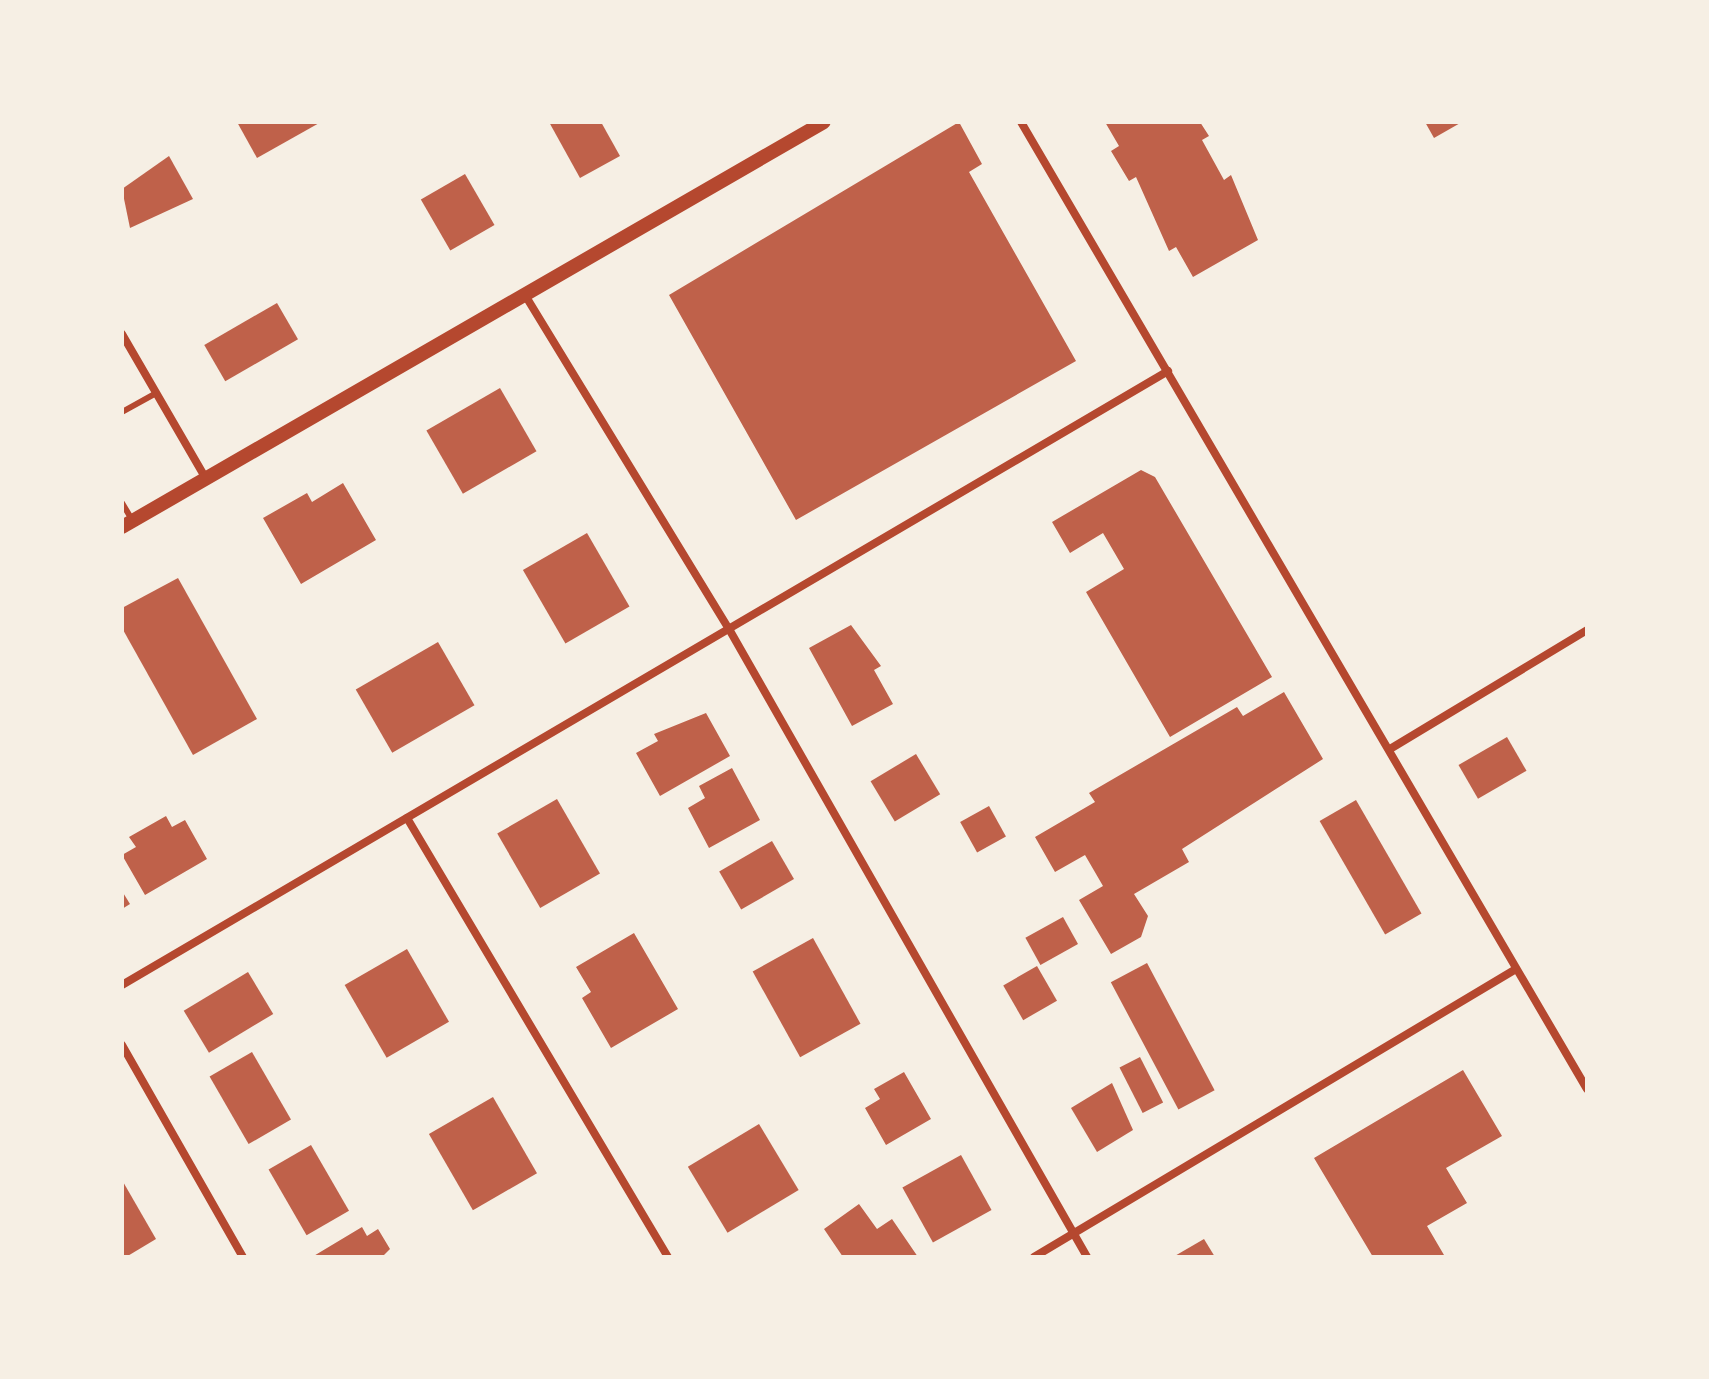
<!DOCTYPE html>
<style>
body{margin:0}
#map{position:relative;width:1709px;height:1379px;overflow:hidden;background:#f6efe4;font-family:"DejaVu Sans",sans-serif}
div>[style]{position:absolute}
.building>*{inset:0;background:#bf614a;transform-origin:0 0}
.service>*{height:6px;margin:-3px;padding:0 3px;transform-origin:3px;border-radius:3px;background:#b5482f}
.minor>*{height:8px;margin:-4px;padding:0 4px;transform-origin:4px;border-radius:4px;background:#b5482f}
.tertiary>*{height:14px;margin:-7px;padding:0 7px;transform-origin:7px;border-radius:7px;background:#b5482f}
span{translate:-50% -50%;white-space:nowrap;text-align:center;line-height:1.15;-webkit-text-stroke:7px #f6efe4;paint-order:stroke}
.frame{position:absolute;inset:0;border:124px solid #f6efe4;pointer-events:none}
</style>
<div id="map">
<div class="building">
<i style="clip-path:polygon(237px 122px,321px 122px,257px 158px)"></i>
<i style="clip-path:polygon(549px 122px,601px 122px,620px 156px,580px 178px)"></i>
<i style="clip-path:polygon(959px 122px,982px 164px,969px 172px,1076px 361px,796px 520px,669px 295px)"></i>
<i style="clip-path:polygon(1094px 122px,1200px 122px,1209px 136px,1202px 140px,1224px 180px,1231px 175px,1258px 240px,1193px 277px,1176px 247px,1169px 251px,1136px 177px,1129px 181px,1111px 151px,1119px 146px,1105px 122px)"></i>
<i style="clip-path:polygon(1425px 122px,1462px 122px,1434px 138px)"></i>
<i style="clip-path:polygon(169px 156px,193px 199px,130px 228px,122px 189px)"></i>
<i style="left:465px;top:174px;width:59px;height:51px;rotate:60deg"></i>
<i style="left:277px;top:303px;width:42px;height:84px;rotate:60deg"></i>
<i style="left:500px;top:388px;width:73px;height:85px;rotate:60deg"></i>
<i style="clip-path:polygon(1141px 470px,1155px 477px,1272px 677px,1170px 737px,1086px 592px,1124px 569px,1103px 533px,1070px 553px,1052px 522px)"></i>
<i style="clip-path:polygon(343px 483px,376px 540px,301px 584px,263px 518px,307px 493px,312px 502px)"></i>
<i style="left:587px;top:533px;width:85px;height:74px;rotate:60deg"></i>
<i style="clip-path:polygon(178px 578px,257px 719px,193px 755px,122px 628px,122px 608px)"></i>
<i style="clip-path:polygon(851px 625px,881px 666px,874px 670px,893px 704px,852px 726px,809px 648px)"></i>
<i style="left:438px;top:642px;width:73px;height:95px;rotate:60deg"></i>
<i style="clip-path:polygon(1284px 692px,1323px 759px,1182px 849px,1189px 862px,1134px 894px,1148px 916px,1141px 937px,1111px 954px,1079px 900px,1103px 886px,1085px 855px,1055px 872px,1035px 837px,1095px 802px,1089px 793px,1237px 707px,1243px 716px)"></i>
<i style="clip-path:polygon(706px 713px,730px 756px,660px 796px,636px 753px,658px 741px,654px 734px)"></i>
<i style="left:1507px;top:737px;width:39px;height:56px;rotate:60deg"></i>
<i style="left:916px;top:754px;width:47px;height:53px;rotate:59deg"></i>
<i style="clip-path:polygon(732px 768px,760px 820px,709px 848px,688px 808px,705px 798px,699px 786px)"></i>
<i style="left:557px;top:799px;width:86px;height:69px;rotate:60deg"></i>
<i style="left:1356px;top:800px;width:131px;height:42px;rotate:60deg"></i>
<i style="left:989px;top:806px;width:35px;height:33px;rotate:61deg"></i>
<i style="clip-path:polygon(166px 816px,172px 827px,185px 820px,207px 859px,145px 895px,122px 855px,136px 847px,129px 837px)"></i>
<i style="left:772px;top:841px;width:44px;height:61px;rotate:60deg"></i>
<i style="clip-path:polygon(122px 891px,130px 904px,122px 909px)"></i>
<i style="left:1063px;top:917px;width:31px;height:43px;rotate:61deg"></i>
<i style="clip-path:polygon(634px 933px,678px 1009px,611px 1048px,582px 998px,591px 992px,576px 967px)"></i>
<i style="left:813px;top:938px;width:98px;height:69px;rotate:61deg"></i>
<i style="left:407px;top:949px;width:84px;height:72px;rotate:60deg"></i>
<i style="left:1147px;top:963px;width:144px;height:41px;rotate:62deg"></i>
<i style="left:1037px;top:966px;width:40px;height:39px;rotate:60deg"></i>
<i style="left:248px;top:972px;width:49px;height:75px;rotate:59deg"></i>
<i style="left:252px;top:1052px;width:78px;height:49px;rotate:60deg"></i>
<i style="left:1140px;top:1057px;width:51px;height:23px;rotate:63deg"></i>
<i style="clip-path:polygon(1463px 1070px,1502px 1136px,1446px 1168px,1467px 1203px,1427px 1226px,1444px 1255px,1373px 1257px,1314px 1158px)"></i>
<i style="clip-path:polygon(904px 1072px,931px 1119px,886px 1145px,865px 1108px,880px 1099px,874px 1089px)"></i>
<i style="clip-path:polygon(1112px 1083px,1133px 1130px,1097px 1152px,1071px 1108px)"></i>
<i style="left:493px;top:1097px;width:88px;height:74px;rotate:60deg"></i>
<i style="left:759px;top:1124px;width:77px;height:83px;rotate:59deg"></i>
<i style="left:311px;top:1145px;width:76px;height:49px;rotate:60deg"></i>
<i style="left:961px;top:1155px;width:63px;height:67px;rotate:61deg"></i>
<i style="clip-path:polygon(122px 1180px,156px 1239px,126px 1257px,122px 1257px)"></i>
<i style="clip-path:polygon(859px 1204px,877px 1229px,892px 1219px,918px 1257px,843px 1257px,824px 1229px)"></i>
<i style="clip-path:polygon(362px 1227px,367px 1236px,378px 1229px,390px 1249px,382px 1257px,312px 1257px)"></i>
<i style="clip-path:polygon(1204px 1239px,1215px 1257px,1173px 1257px)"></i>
</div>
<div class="service">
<i style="left:122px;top:412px;width:39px;rotate:-29deg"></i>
<i style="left:122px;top:503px;width:21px;rotate:59deg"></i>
</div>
<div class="minor">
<i style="left:1021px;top:122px;width:1120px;rotate:59.66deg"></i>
<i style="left:525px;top:295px;width:391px;rotate:58.6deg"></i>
<i style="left:729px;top:629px;width:723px;rotate:60.31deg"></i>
<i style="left:122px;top:334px;width:168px;rotate:59.9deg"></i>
<i style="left:1390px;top:749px;width:230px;rotate:-31.1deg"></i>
<i style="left:407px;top:818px;width:511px;rotate:59.27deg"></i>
<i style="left:122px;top:985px;width:1213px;rotate:-30.41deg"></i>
<i style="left:122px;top:1045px;width:244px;rotate:60.3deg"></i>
<i style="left:1034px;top:1257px;width:561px;rotate:-30.86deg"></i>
</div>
<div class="tertiary">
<i style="left:122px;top:527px;width:810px;rotate:-29.98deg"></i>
</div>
<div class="frame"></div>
</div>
